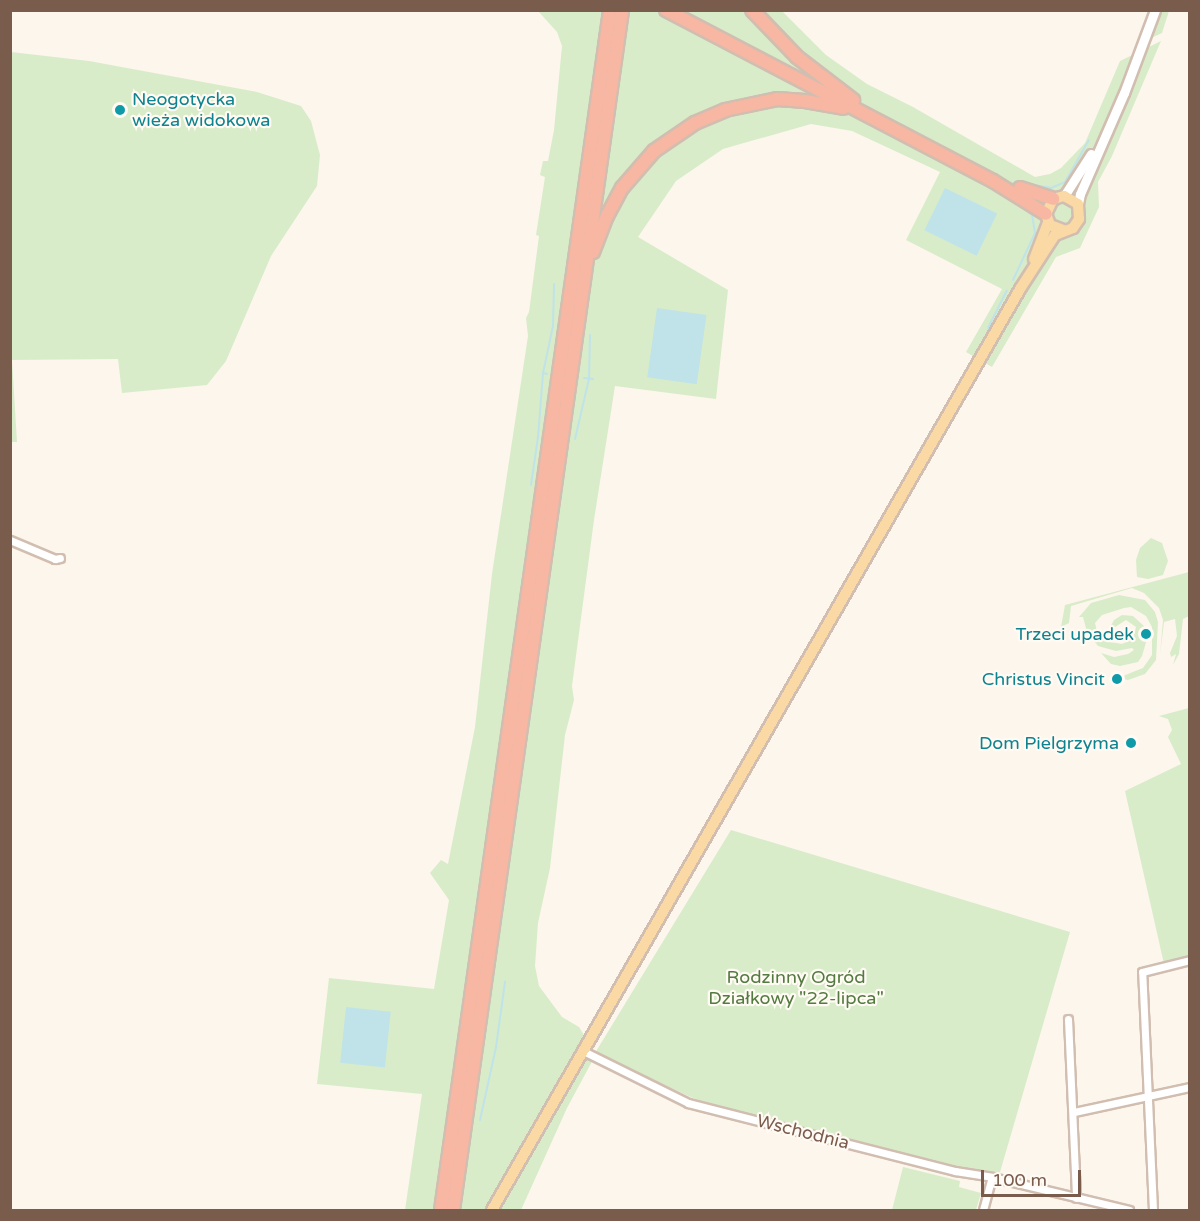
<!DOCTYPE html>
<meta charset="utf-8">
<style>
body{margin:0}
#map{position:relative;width:1200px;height:1221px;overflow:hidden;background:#fdf6ec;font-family:"Varela Round",sans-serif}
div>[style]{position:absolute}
.green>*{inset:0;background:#d8ecc9}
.water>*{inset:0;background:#bfe3e8;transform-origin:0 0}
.stream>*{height:2px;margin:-1px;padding:0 1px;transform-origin:1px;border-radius:1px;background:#bfe3e8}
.roads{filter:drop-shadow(2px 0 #d1beb0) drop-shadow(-2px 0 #d1beb0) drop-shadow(0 2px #d1beb0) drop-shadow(0 -2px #d1beb0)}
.minor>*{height:7px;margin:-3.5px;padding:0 3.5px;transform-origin:3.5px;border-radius:3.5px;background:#fff}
.secondary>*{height:9px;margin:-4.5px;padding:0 4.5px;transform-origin:4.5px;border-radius:4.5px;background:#fff}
.primary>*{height:10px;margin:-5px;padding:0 5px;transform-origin:5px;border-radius:5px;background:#fbd9a5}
.motorway>*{height:12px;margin:-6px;padding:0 6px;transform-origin:6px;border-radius:6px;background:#f7b7a3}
.dots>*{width:16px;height:16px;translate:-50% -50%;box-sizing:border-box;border:3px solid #fffaf3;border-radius:50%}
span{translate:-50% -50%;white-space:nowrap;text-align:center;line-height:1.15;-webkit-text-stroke:4.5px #fffaf3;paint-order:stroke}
.culture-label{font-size:18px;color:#0d838f}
.left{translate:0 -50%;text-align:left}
.right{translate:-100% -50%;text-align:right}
.park-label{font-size:18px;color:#537a41}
.street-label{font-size:18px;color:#7a5c4d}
.frame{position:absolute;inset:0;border:12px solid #7a5c4d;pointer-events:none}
.scale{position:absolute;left:981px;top:1170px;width:100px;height:27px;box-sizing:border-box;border:3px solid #7a5c4d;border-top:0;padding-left:8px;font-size:18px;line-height:21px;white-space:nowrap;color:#7a5c4d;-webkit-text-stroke:4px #fffaf3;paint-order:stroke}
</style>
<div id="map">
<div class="green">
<i style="clip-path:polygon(538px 11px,782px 11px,826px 55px,867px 84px,913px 107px,1035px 177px,1050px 174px,1061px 168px,1085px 143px,1120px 61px,1161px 41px,1112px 156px,1098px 182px,1099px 207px,1080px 248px,1056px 257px,992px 367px,966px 352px,1002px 289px,906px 240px,940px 172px,852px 131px,811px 124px,723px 149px,676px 181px,638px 237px,728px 290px,716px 399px,615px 386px,594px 520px,572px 686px,574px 700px,565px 735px,550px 868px,538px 923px,535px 966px,539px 986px,562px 1017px,579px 1027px,595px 1053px,731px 830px,1070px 932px,998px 1179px,704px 1103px,596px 1054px,567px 1108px,521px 1210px,405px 1210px,422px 1094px,317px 1084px,329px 978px,434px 989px,449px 900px,430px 873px,441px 860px,448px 864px,475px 727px,492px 574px,528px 336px,526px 318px,529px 312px,539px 236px,536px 235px,545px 177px,540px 175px,543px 161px,548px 161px,554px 130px,562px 46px,557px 32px)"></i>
<i style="clip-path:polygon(1160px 11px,1169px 11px,1162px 33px,1151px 38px)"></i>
<i style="clip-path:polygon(11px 52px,89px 61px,257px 92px,301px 106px,311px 121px,320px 155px,317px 186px,271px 256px,226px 361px,207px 385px,122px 393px,118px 359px,12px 360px,17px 442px,10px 442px)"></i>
<i style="clip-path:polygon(1151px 538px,1162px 543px,1168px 561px,1163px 575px,1148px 579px,1137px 577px,1136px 560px,1140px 548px)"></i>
<i style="clip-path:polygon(1189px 572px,1189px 616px,1183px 619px,1179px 654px,1173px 665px,1176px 654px,1171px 657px,1170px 653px,1177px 636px,1175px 619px,1164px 622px,1160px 655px,1163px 620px,1159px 608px,1144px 593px,1132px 588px,1071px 606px,1069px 623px,1061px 627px,1065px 605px)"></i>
<i style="clip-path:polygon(1119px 595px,1145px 600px,1155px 612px,1158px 622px,1156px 660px,1145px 674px,1128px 680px,1118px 678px,1143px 668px,1152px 655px,1152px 627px,1146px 616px,1131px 607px,1124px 608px,1102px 615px,1095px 623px,1098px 636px,1104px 641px,1122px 644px,1133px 639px,1136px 627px,1126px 620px,1112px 629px,1113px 634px,1107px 633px,1114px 620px,1122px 615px,1133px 616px,1144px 626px,1147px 639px,1142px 656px,1138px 662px,1120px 666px,1111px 664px,1101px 653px,1114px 657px,1128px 654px,1134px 650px,1132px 648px,1116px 651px,1098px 646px,1087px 632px,1083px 617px,1079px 617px,1091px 603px)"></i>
<i style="clip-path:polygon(1189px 708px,1189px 956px,1164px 964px,1125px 791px,1181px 764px,1168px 737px,1172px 730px,1168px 719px,1159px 716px)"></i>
<i style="clip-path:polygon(903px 1167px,960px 1181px,959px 1187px,981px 1193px,976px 1210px,892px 1210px)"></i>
</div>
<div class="water">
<i style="left:945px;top:188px;width:58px;height:47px;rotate:26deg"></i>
<i style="left:657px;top:308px;width:50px;height:70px;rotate:8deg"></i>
<i style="left:346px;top:1007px;width:45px;height:56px;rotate:6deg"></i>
</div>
<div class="stream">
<i style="left:1033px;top:185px;width:18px;rotate:9deg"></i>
<i style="left:1051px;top:188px;width:15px;rotate:-23deg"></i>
<i style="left:1065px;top:182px;width:48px;rotate:-60.3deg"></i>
<i style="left:1013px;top:280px;width:52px;rotate:-64.9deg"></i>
<i style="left:1035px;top:233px;width:18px;rotate:-99deg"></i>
<i style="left:1032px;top:215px;width:13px;rotate:-141deg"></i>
<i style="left:1022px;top:207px;width:2px;rotate:-63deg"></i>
<i style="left:988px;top:328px;width:42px;rotate:-63.4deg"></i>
<i style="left:547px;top:374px;width:4px;rotate:-166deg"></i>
<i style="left:543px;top:373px;width:48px;rotate:-78deg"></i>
<i style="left:553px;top:326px;width:42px;rotate:-88.6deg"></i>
<i style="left:584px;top:378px;width:9px;rotate:6deg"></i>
<i style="left:575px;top:439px;width:62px;rotate:-76.9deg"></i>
<i style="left:589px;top:379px;width:44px;rotate:-88.7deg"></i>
<i style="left:531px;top:485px;width:49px;rotate:-81.7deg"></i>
<i style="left:538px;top:437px;width:64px;rotate:-85.5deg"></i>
<i style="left:480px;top:1120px;width:75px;rotate:-77.6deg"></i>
<i style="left:496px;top:1047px;width:66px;rotate:-82.1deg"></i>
</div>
<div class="roads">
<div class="minor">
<i style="left:10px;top:540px;width:49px;rotate:22.9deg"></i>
<i style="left:55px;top:559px;width:5px;rotate:-11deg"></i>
<i style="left:1068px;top:1019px;width:179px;rotate:87.4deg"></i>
<i style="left:583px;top:1051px;width:117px;rotate:26.3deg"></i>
<i style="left:688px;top:1103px;width:276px;rotate:14.3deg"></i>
<i style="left:955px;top:1171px;width:37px;rotate:9deg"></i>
<i style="left:992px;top:1177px;width:141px;rotate:13.5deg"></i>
<i style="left:1074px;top:1112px;width:119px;rotate:-12.2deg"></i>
<i style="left:983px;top:1210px;width:34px;rotate:-75deg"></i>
<i style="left:1153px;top:1210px;width:238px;rotate:-92.6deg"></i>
<i style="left:1142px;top:972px;width:49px;rotate:-14deg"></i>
</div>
<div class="secondary">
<i style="left:1064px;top:196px;width:50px;rotate:-57.3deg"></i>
<i style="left:1078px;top:204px;width:10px;rotate:-79deg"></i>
<i style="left:1080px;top:194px;width:110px;rotate:-66.5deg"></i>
<i style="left:1124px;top:93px;width:89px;rotate:-69.5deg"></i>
</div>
<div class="primary">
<i style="left:1034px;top:259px;width:40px;rotate:-69deg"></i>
<i style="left:492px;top:1210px;width:1062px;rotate:-60.17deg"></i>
<i style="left:1020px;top:289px;width:64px;rotate:-57.1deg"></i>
<i style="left:1055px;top:235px;width:19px;rotate:-21deg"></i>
<i style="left:1073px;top:228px;width:11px;rotate:-56deg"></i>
<i style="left:1079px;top:219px;width:15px;rotate:-94deg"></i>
<i style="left:1078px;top:204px;width:16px;rotate:-150deg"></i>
<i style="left:1064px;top:196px;width:11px;rotate:165deg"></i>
<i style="left:1053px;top:199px;width:17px;rotate:115deg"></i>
<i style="left:1046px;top:214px;width:12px;rotate:70deg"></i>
<i style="left:1050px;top:225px;width:14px;rotate:21deg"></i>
</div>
<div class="motorway">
<i style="left:666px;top:10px;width:369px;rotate:27.6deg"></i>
<i style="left:993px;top:181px;width:62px;rotate:31.9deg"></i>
<i style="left:752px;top:10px;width:65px;rotate:46.2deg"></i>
<i style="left:797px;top:57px;width:71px;rotate:37.5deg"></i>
<i style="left:1020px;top:188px;width:35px;rotate:18deg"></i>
<i style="left:593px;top:252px;width:39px;rotate:-69deg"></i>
<i style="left:607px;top:216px;width:32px;rotate:-62deg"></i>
<i style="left:622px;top:188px;width:49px;rotate:-49.1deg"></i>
<i style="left:654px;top:151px;width:50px;rotate:-34.3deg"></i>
<i style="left:695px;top:123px;width:33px;rotate:-23deg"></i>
<i style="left:725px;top:110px;width:53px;rotate:-11.9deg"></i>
<i style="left:777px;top:99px;width:28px;rotate:4deg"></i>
<i style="left:805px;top:101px;width:39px;rotate:10deg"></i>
<i style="left:441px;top:1210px;width:1212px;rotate:-81.98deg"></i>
<i style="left:453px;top:1210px;width:1212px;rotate:-81.98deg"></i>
</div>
</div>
<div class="dots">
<i style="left:120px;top:110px;background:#0f9aa8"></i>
<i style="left:1146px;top:634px;background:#0f9aa8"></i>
<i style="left:1117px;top:679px;background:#0f9aa8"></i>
<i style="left:1131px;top:743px;background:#0f9aa8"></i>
</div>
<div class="culture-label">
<span class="left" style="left:132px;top:110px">Neogotycka<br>wieża widokowa</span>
<span class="right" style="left:1134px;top:634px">Trzeci upadek</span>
<span class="right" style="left:1105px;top:679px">Christus Vincit</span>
<span class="right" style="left:1119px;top:743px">Dom Pielgrzyma</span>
</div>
<div class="park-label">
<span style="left:796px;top:988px">Rodzinny Ogród<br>Działkowy "22-lipca"</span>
</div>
<div class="street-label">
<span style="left:803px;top:1132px;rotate:14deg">Wschodnia</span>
</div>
<div class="frame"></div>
<div class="scale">100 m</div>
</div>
